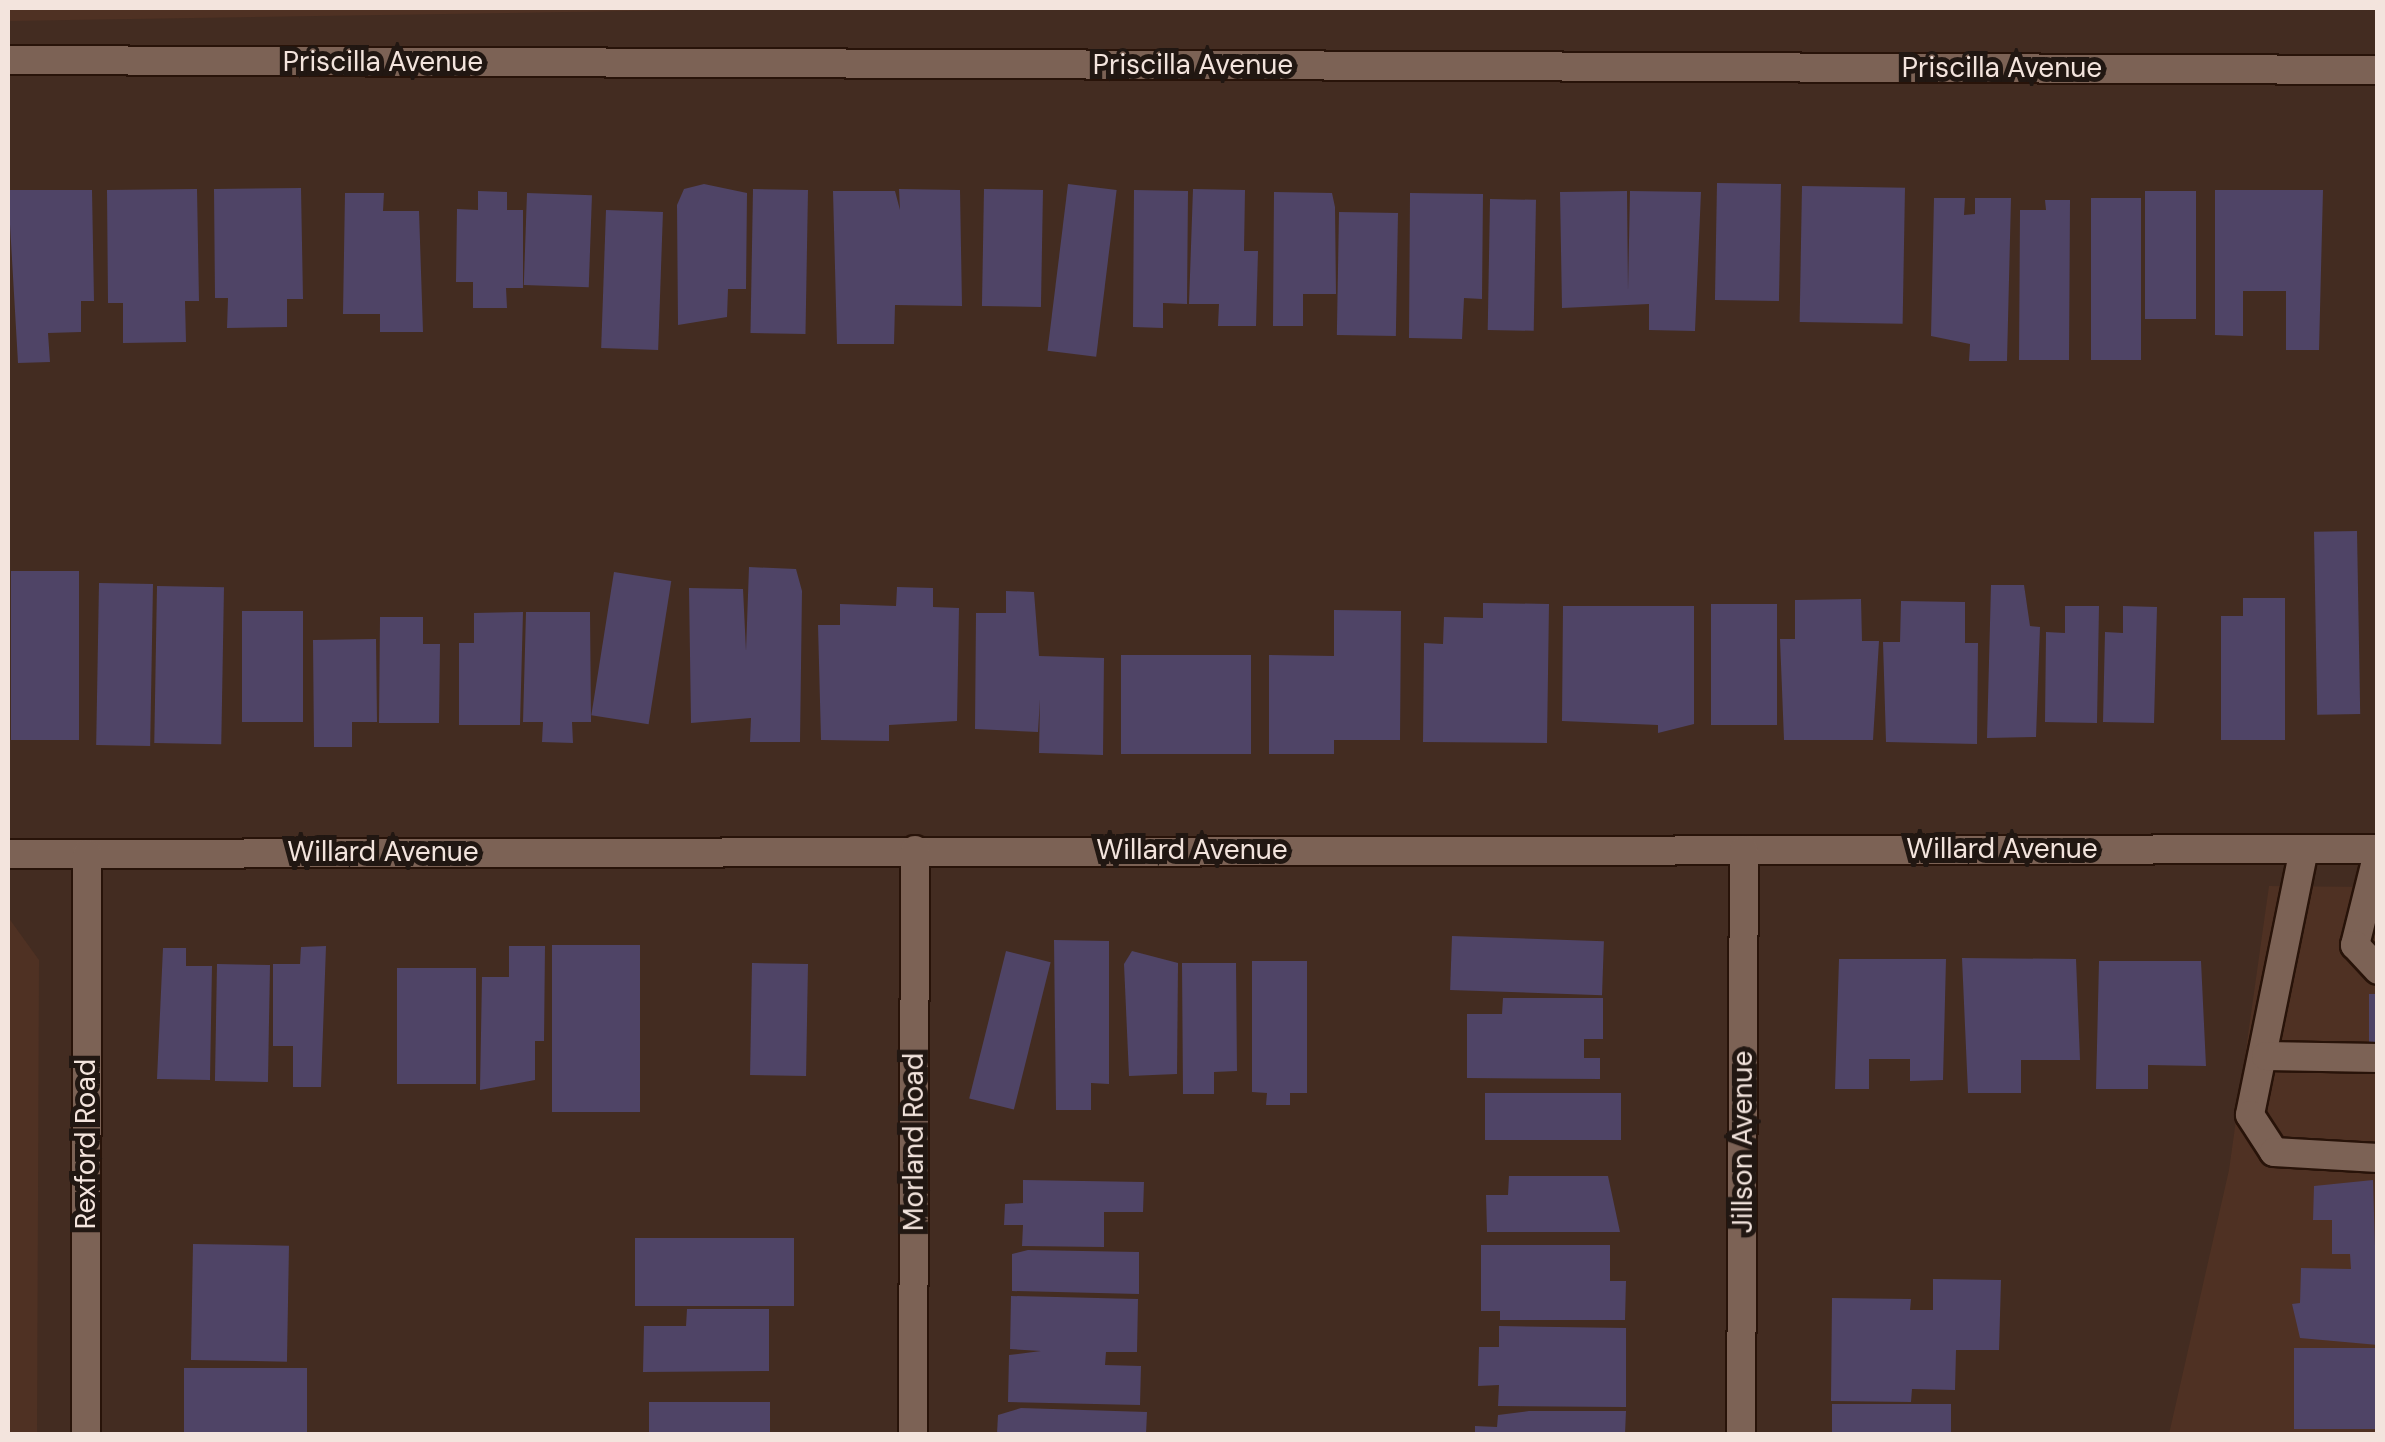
<!DOCTYPE html>
<style>
body{margin:0}
#map{position:relative;width:2385px;height:1442px;overflow:hidden;background:#432c21;font-family:"DM Sans",sans-serif}
div>[style]{position:absolute}
.built>*{inset:0;background:#4f3123}
.building>*{inset:0;background:#4f4466;transform-origin:0 0}
.roads{filter:drop-shadow(2px 0 #281309) drop-shadow(-2px 0 #281309) drop-shadow(0 2px #281309) drop-shadow(0 -2px #281309)}
.service>*{height:28px;margin:-14px;padding:0 14px;transform-origin:14px;border-radius:14px;background:#7c6255}
.minor>*{height:28px;margin:-14px;padding:0 14px;transform-origin:14px;border-radius:14px;background:#7c6255}
span{translate:-50% -50%;white-space:nowrap;text-align:center;line-height:1.15;-webkit-text-stroke:10px #211712;paint-order:stroke}
.street-label{font-size:28px;color:#f3e4dd}
.frame{position:absolute;inset:0;border:10px solid #f3e4dd;pointer-events:none}
</style>
<div id="map">
<div class="built">
<i style="clip-path:polygon(8px 8px,816px 8px,8px 21px)"></i>
<i style="clip-path:polygon(2269px 886px,2377px 887px,2377px 1434px,2169px 1434px,2229px 1170px)"></i>
<i style="clip-path:polygon(8px 917px,39px 960px,37px 1434px,8px 1434px)"></i>
</div>
<div class="building">
<i style="left:1717px;top:183px;width:64px;height:117px;rotate:1deg"></i>
<i style="clip-path:polygon(704px 184px,747px 193px,746px 289px,728px 289px,727px 317px,678px 325px,677px 205px,684px 189px)"></i>
<i style="left:1068px;top:184px;width:49px;height:168px;rotate:7deg"></i>
<i style="left:1802px;top:186px;width:103px;height:136px;rotate:1deg"></i>
<i style="clip-path:polygon(301px 188px,303px 299px,287px 299px,287px 327px,227px 328px,228px 298px,215px 298px,214px 189px)"></i>
<i style="clip-path:polygon(197px 189px,199px 301px,185px 301px,186px 342px,123px 343px,123px 303px,108px 303px,107px 190px)"></i>
<i style="left:753px;top:189px;width:55px;height:144px;rotate:1deg"></i>
<i style="clip-path:polygon(899px 189px,960px 190px,962px 306px,895px 305px,894px 344px,837px 344px,833px 191px,895px 191px,900px 210px)"></i>
<i style="left:984px;top:189px;width:59px;height:117px;rotate:1deg"></i>
<i style="clip-path:polygon(1193px 189px,1245px 190px,1244px 251px,1258px 251px,1256px 326px,1218px 326px,1219px 304px,1189px 304px)"></i>
<i style="clip-path:polygon(8px 190px,92px 190px,94px 301px,81px 301px,81px 332px,48px 333px,50px 362px,18px 363px)"></i>
<i style="clip-path:polygon(1134px 190px,1188px 191px,1187px 304px,1163px 303px,1163px 328px,1133px 327px)"></i>
<i style="clip-path:polygon(2215px 190px,2323px 190px,2319px 350px,2286px 350px,2286px 291px,2243px 291px,2243px 336px,2215px 335px)"></i>
<i style="clip-path:polygon(478px 191px,507px 192px,507px 210px,523px 210px,523px 288px,506px 288px,507px 308px,473px 308px,473px 282px,456px 282px,457px 209px,478px 210px)"></i>
<i style="clip-path:polygon(1627px 191px,1628px 291px,1630px 191px,1701px 192px,1695px 331px,1649px 330px,1649px 304px,1562px 308px,1560px 192px)"></i>
<i style="left:2145px;top:191px;width:51px;height:128px"></i>
<i style="clip-path:polygon(1274px 192px,1332px 193px,1335px 207px,1336px 294px,1303px 294px,1303px 326px,1273px 326px)"></i>
<i style="clip-path:polygon(345px 193px,384px 193px,383px 211px,419px 211px,423px 332px,380px 332px,380px 314px,343px 314px)"></i>
<i style="left:527px;top:193px;width:65px;height:92px;rotate:2deg"></i>
<i style="clip-path:polygon(1410px 193px,1483px 194px,1482px 299px,1464px 298px,1462px 339px,1409px 338px)"></i>
<i style="clip-path:polygon(1934px 198px,1965px 198px,1964px 215px,1975px 214px,1975px 198px,2011px 198px,2007px 361px,1969px 361px,1970px 344px,1931px 336px)"></i>
<i style="left:2091px;top:198px;width:50px;height:162px"></i>
<i style="left:1490px;top:199px;width:46px;height:131px;rotate:1deg"></i>
<i style="clip-path:polygon(2045px 200px,2070px 200px,2069px 360px,2019px 360px,2020px 210px,2046px 210px)"></i>
<i style="left:606px;top:210px;width:57px;height:138px;rotate:2deg"></i>
<i style="left:1339px;top:212px;width:59px;height:123px;rotate:1deg"></i>
<i style="left:2357px;top:531px;width:183px;height:43px;rotate:89deg"></i>
<i style="clip-path:polygon(749px 567px,796px 569px,802px 591px,800px 742px,750px 742px,751px 718px,691px 723px,689px 588px,743px 589px,746px 651px)"></i>
<i style="left:11px;top:571px;width:68px;height:169px"></i>
<i style="left:614px;top:572px;width:58px;height:145px;rotate:9deg"></i>
<i style="left:99px;top:583px;width:54px;height:162px;rotate:1deg"></i>
<i style="clip-path:polygon(1991px 585px,2024px 585px,2030px 626px,2040px 627px,2036px 737px,1987px 738px)"></i>
<i style="left:157px;top:586px;width:67px;height:157px;rotate:1deg"></i>
<i style="clip-path:polygon(897px 587px,933px 588px,933px 607px,959px 608px,957px 721px,889px 725px,889px 741px,821px 740px,818px 625px,840px 625px,840px 604px,896px 606px)"></i>
<i style="clip-path:polygon(1006px 591px,1034px 592px,1039px 656px,1104px 658px,1103px 755px,1039px 753px,1040px 699px,1038px 732px,975px 729px,976px 613px,1006px 613px)"></i>
<i style="clip-path:polygon(2243px 598px,2285px 598px,2285px 740px,2221px 740px,2221px 616px,2243px 616px)"></i>
<i style="clip-path:polygon(1861px 599px,1862px 641px,1879px 641px,1873px 740px,1784px 740px,1780px 639px,1795px 639px,1795px 600px)"></i>
<i style="clip-path:polygon(1901px 601px,1965px 602px,1965px 643px,1978px 643px,1977px 744px,1886px 742px,1883px 642px,1900px 642px)"></i>
<i style="clip-path:polygon(1483px 603px,1549px 604px,1547px 743px,1423px 742px,1424px 643px,1443px 644px,1444px 617px,1483px 618px)"></i>
<i style="left:1711px;top:604px;width:66px;height:121px"></i>
<i style="clip-path:polygon(1563px 606px,1694px 606px,1694px 724px,1658px 733px,1658px 725px,1562px 721px)"></i>
<i style="clip-path:polygon(2065px 606px,2099px 606px,2097px 723px,2045px 722px,2046px 632px,2065px 633px)"></i>
<i style="clip-path:polygon(2123px 606px,2157px 607px,2154px 723px,2103px 722px,2105px 632px,2123px 633px)"></i>
<i style="clip-path:polygon(1334px 610px,1401px 611px,1400px 740px,1334px 740px,1334px 754px,1269px 754px,1269px 655px,1334px 656px)"></i>
<i style="left:242px;top:611px;width:61px;height:111px"></i>
<i style="clip-path:polygon(523px 612px,520px 725px,459px 725px,459px 643px,474px 643px,474px 613px)"></i>
<i style="clip-path:polygon(526px 612px,590px 612px,591px 722px,572px 722px,573px 743px,542px 742px,543px 722px,523px 722px)"></i>
<i style="clip-path:polygon(380px 617px,423px 617px,423px 644px,440px 644px,439px 723px,379px 723px)"></i>
<i style="clip-path:polygon(376px 639px,377px 722px,352px 722px,352px 747px,314px 747px,313px 640px)"></i>
<i style="left:1251px;top:655px;width:99px;height:130px;rotate:90deg"></i>
<i style="left:1452px;top:936px;width:152px;height:54px;rotate:2deg"></i>
<i style="clip-path:polygon(1054px 940px,1109px 941px,1109px 1084px,1091px 1083px,1091px 1110px,1056px 1110px)"></i>
<i style="left:552px;top:945px;width:88px;height:167px"></i>
<i style="clip-path:polygon(326px 946px,321px 1087px,293px 1087px,293px 1046px,273px 1046px,273px 964px,300px 964px,301px 947px)"></i>
<i style="clip-path:polygon(509px 946px,545px 946px,544px 1041px,535px 1041px,535px 1080px,480px 1090px,482px 977px,509px 977px)"></i>
<i style="clip-path:polygon(163px 948px,186px 948px,186px 966px,212px 966px,210px 1080px,157px 1079px)"></i>
<i style="left:1006px;top:951px;width:46px;height:152px;rotate:14deg"></i>
<i style="clip-path:polygon(1132px 951px,1178px 963px,1177px 1074px,1129px 1076px,1124px 964px)"></i>
<i style="clip-path:polygon(1962px 958px,2076px 959px,2080px 1060px,2021px 1060px,2021px 1093px,1968px 1093px)"></i>
<i style="clip-path:polygon(1839px 959px,1946px 959px,1943px 1080px,1910px 1081px,1910px 1059px,1869px 1059px,1869px 1089px,1835px 1089px)"></i>
<i style="clip-path:polygon(1252px 961px,1307px 961px,1307px 1093px,1290px 1093px,1290px 1105px,1266px 1105px,1267px 1093px,1252px 1092px)"></i>
<i style="clip-path:polygon(2099px 961px,2201px 961px,2206px 1066px,2148px 1065px,2148px 1089px,2096px 1089px)"></i>
<i style="left:752px;top:963px;width:56px;height:112px;rotate:1deg"></i>
<i style="clip-path:polygon(1182px 963px,1236px 963px,1237px 1071px,1214px 1072px,1214px 1094px,1183px 1094px)"></i>
<i style="left:217px;top:964px;width:53px;height:117px;rotate:1deg"></i>
<i style="left:397px;top:968px;width:79px;height:116px"></i>
<i style="left:2369px;top:994px;width:9px;height:49px"></i>
<i style="clip-path:polygon(1503px 998px,1603px 998px,1603px 1039px,1584px 1039px,1584px 1058px,1600px 1058px,1600px 1079px,1467px 1078px,1467px 1014px,1502px 1014px)"></i>
<i style="left:1485px;top:1093px;width:136px;height:47px"></i>
<i style="clip-path:polygon(1509px 1176px,1608px 1176px,1620px 1232px,1487px 1232px,1486px 1195px,1508px 1195px)"></i>
<i style="clip-path:polygon(1023px 1180px,1144px 1182px,1143px 1212px,1104px 1212px,1104px 1247px,1022px 1246px,1023px 1225px,1004px 1225px,1005px 1204px,1023px 1203px)"></i>
<i style="clip-path:polygon(2373px 1180px,2378px 1345px,2300px 1338px,2292px 1304px,2300px 1303px,2301px 1268px,2351px 1269px,2350px 1254px,2332px 1254px,2332px 1220px,2313px 1220px,2314px 1186px)"></i>
<i style="left:635px;top:1238px;width:159px;height:68px"></i>
<i style="left:193px;top:1244px;width:96px;height:116px;rotate:1deg"></i>
<i style="clip-path:polygon(1481px 1245px,1610px 1245px,1610px 1281px,1626px 1281px,1625px 1320px,1500px 1320px,1500px 1311px,1481px 1311px)"></i>
<i style="clip-path:polygon(1028px 1250px,1139px 1252px,1139px 1294px,1012px 1291px,1012px 1254px)"></i>
<i style="clip-path:polygon(1933px 1279px,2001px 1280px,1999px 1350px,1956px 1350px,1955px 1390px,1912px 1389px,1911px 1402px,1831px 1401px,1832px 1298px,1911px 1299px,1910px 1310px,1933px 1310px)"></i>
<i style="clip-path:polygon(1011px 1296px,1138px 1299px,1137px 1352px,1106px 1352px,1105px 1365px,1141px 1366px,1140px 1405px,1008px 1402px,1009px 1355px,1041px 1351px,1010px 1349px)"></i>
<i style="clip-path:polygon(687px 1309px,769px 1309px,769px 1371px,643px 1372px,644px 1326px,686px 1326px)"></i>
<i style="clip-path:polygon(1499px 1326px,1626px 1328px,1626px 1407px,1498px 1406px,1499px 1385px,1478px 1386px,1479px 1347px,1499px 1347px)"></i>
<i style="left:2378px;top:1348px;width:81px;height:84px;rotate:90deg"></i>
<i style="left:184px;top:1368px;width:123px;height:64px"></i>
<i style="left:770px;top:1402px;width:32px;height:121px;rotate:90deg"></i>
<i style="left:1832px;top:1404px;width:119px;height:30px"></i>
<i style="clip-path:polygon(1021px 1408px,1147px 1412px,1146px 1434px,997px 1434px,998px 1415px)"></i>
<i style="clip-path:polygon(1529px 1411px,1626px 1411px,1625px 1434px,1475px 1434px,1475px 1426px,1497px 1427px,1498px 1415px)"></i>
</div>
<div class="roads">
<div class="service">
<i style="left:2304px;top:849px;width:271px;rotate:101.5deg"></i>
<i style="left:2250px;top:1115px;width:44px;rotate:57deg"></i>
<i style="left:2274px;top:1152px;width:104px;rotate:3.3deg"></i>
<i style="left:2378px;top:853px;width:95px;rotate:104deg"></i>
<i style="left:2355px;top:945px;width:34px;rotate:47deg"></i>
<i style="left:2266px;top:1056px;width:112px;rotate:1deg"></i>
</div>
<div class="minor">
<i style="left:8px;top:60px;width:2370px;rotate:0.24deg"></i>
<i style="left:8px;top:854px;width:2370px;rotate:-0.12deg"></i>
<i style="left:86px;top:1434px;width:580px;rotate:-89.9deg"></i>
<i style="left:913px;top:1434px;width:584px;rotate:-89.8deg"></i>
<i style="left:1741px;top:1434px;width:584px;rotate:-89.71deg"></i>
</div>
</div>
<div class="street-label">
<span style="left:383px;top:62px">Priscilla Avenue</span>
<span style="left:1193px;top:65px">Priscilla Avenue</span>
<span style="left:2002px;top:68px">Priscilla Avenue</span>
<span style="left:2002px;top:849px">Willard Avenue</span>
<span style="left:1192px;top:850px">Willard Avenue</span>
<span style="left:383px;top:852px">Willard Avenue</span>
<span style="left:914px;top:1142px;rotate:-90deg">Morland Road</span>
<span style="left:1743px;top:1142px;rotate:-90deg">Jillson Avenue</span>
<span style="left:86px;top:1144px;rotate:-90deg">Rexford Road</span>
</div>
<div class="frame"></div>
</div>
